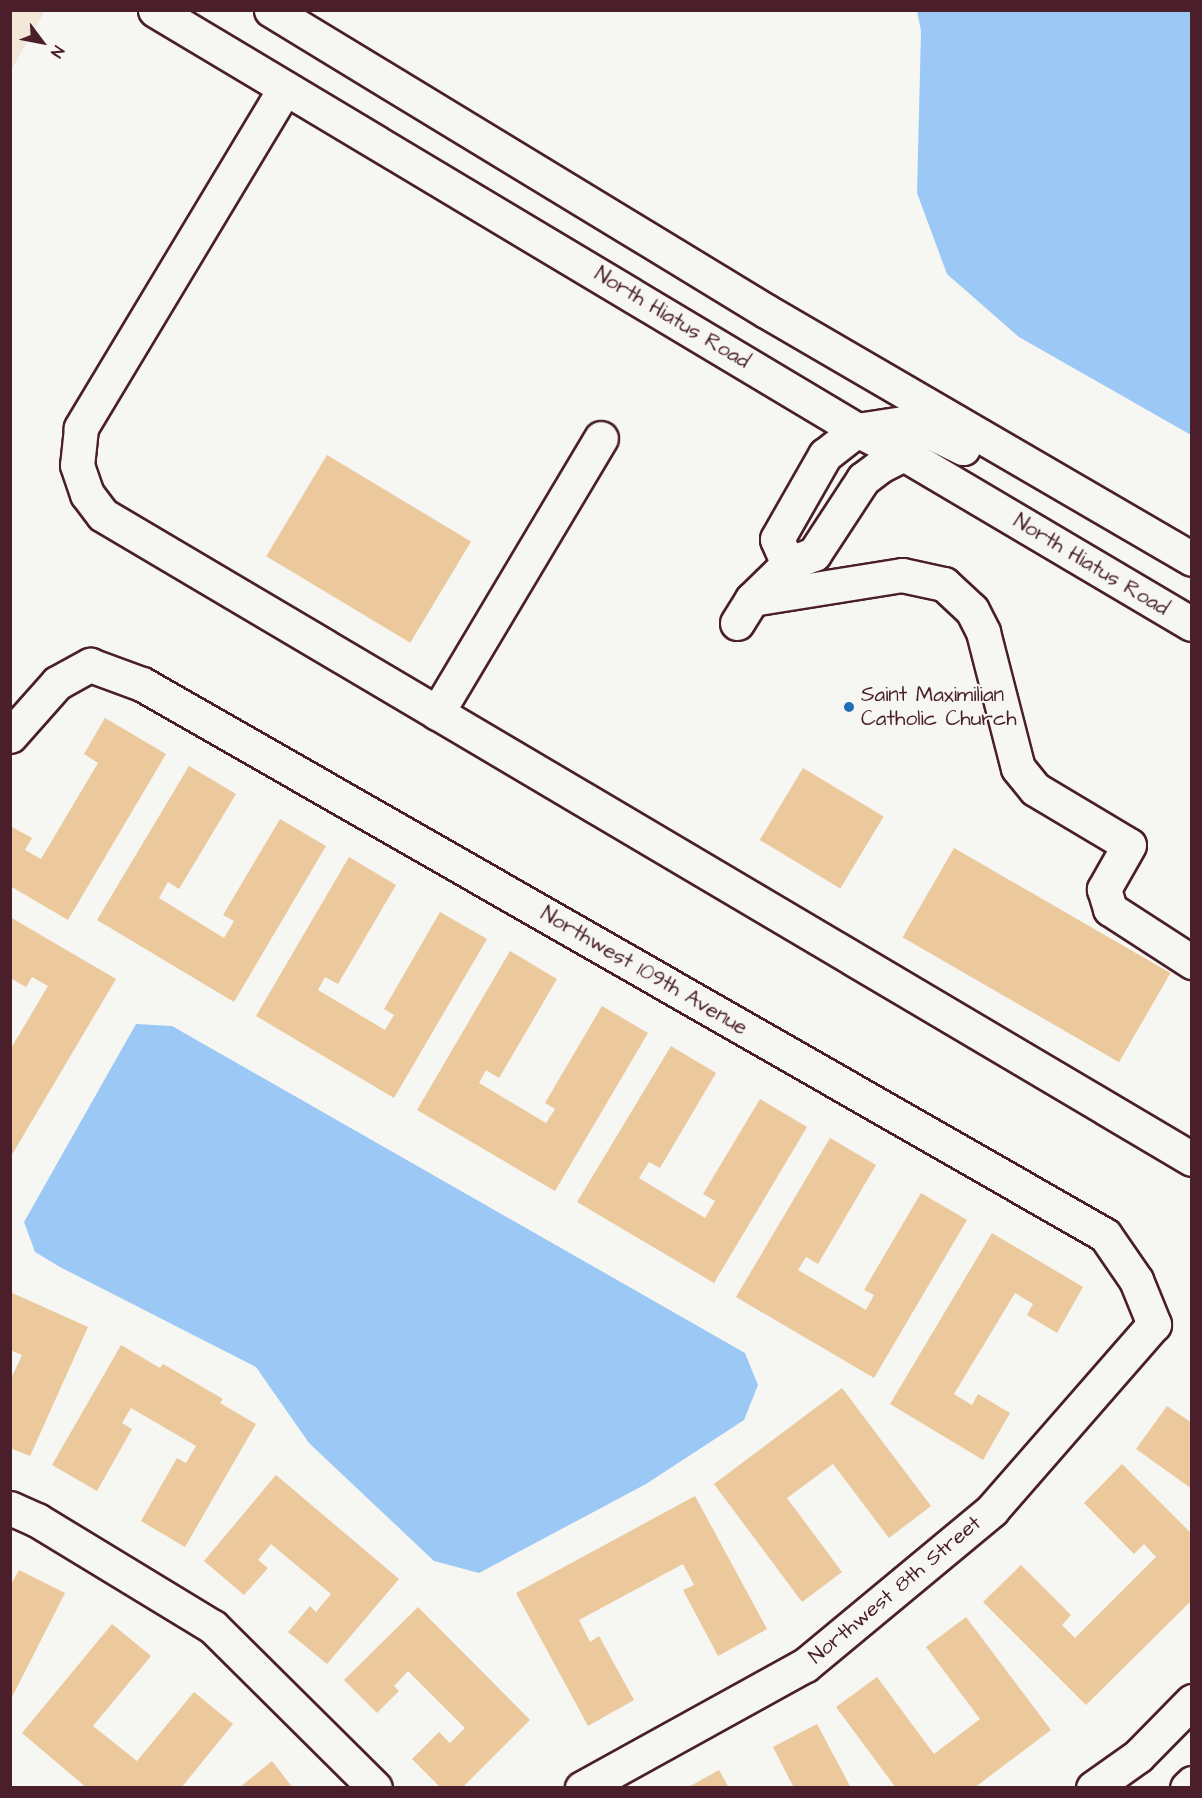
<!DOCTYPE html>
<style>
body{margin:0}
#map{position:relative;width:1202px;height:1798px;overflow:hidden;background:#f6f6f2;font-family:"Architects Daughter",sans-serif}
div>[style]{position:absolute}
.built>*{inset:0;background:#f3e8d8}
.water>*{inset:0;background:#9cc8f5}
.building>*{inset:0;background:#ecc89d;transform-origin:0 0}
.roads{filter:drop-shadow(2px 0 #4a1f2b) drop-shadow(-2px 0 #4a1f2b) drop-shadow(0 2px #4a1f2b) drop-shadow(0 -2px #4a1f2b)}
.minor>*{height:33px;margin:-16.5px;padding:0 16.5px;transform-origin:16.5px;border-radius:16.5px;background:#f6f6f2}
.major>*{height:33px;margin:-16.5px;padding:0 16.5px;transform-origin:16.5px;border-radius:16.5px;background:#f6f6f2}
.dots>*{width:16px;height:16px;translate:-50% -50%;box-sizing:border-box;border:3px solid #f6f6f2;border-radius:50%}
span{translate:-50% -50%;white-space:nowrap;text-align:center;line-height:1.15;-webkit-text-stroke:4.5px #f6f6f2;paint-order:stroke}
.street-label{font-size:21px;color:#4a1f2b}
.poi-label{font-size:21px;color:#4a1f2b}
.left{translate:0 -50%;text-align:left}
.frame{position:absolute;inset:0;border:12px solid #4a1f2b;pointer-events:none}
.north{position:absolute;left:12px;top:12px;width:60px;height:60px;-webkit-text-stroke:4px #f6f6f2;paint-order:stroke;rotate:122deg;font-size:16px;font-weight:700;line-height:24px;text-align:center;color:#4a1f2b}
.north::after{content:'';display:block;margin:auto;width:21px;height:27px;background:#4a1f2b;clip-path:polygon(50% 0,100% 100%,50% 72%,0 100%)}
</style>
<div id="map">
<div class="built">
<i style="clip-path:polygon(11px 10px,45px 11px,11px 70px,10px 11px)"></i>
</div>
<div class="water">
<i style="clip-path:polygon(917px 11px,1191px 11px,1191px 435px,1019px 337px,947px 274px,917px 193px,921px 31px)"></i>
<i style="clip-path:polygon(136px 1024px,172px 1026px,745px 1353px,758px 1385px,744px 1420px,646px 1484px,479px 1573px,434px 1561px,309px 1443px,256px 1367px,60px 1267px,35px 1252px,24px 1222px)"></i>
</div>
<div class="building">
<i style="left:327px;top:455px;width:168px;height:118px;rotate:31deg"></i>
<i style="clip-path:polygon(105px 718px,166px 754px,68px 920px,10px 886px,10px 826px,32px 838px,25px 850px,41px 859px,98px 763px,84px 754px)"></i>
<i style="clip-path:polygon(189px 766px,236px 794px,179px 889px,168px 882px,159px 898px,224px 938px,234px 921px,223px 915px,280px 819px,326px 846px,234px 1002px,97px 920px)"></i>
<i style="left:803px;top:768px;width:94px;height:84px;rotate:31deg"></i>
<i style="left:954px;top:848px;width:250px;height:103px;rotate:30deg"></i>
<i style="clip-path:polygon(349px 857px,396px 885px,338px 984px,325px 977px,318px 990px,385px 1030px,394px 1015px,384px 1009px,440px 912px,487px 939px,394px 1098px,256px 1016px)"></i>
<i style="clip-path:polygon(10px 917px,116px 979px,10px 1158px,10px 1050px,48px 986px,32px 977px,26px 987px,10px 978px)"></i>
<i style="clip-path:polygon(510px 951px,557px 979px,499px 1078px,486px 1070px,479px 1083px,546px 1123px,555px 1109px,545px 1103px,602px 1006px,648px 1033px,555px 1191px,417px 1110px)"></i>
<i style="clip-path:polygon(671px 1046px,716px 1073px,660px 1168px,649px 1162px,639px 1178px,705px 1218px,715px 1201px,703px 1194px,760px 1099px,807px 1127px,714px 1283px,577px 1202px)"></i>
<i style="clip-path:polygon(830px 1138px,876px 1165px,818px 1264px,806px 1257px,798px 1270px,866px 1310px,874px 1295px,864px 1290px,921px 1193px,967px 1220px,874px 1378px,736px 1297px)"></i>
<i style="clip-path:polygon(992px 1233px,1083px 1287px,1057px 1333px,1027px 1315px,1033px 1304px,1015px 1293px,954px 1394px,972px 1405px,978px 1394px,1010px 1413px,983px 1460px,890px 1404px)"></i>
<i style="clip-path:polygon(10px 1292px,88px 1327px,30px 1456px,10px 1448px,10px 1381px,22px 1355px,10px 1350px)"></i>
<i style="clip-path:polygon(121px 1345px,160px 1368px,163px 1364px,223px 1399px,220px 1403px,256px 1424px,185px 1547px,141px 1521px,177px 1458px,186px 1463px,196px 1446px,131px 1408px,122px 1423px,132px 1429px,97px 1491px,52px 1465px)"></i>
<i style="clip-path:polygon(842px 1388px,931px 1506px,889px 1538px,833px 1464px,787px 1498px,842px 1572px,802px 1602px,714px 1484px)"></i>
<i style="clip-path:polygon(1167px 1406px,1192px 1423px,1192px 1489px,1136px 1449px)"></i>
<i style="clip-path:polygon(1122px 1464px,1192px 1534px,1192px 1600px,1086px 1705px,983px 1602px,1021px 1565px,1071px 1615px,1062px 1625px,1075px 1638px,1156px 1557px,1144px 1544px,1134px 1554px,1084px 1503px)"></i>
<i style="clip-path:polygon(276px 1475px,399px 1579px,327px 1664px,288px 1632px,310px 1606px,316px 1612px,331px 1594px,271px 1544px,258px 1560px,268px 1568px,244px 1595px,204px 1561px)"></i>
<i style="clip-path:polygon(695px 1496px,767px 1629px,718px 1656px,683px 1590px,694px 1585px,683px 1564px,579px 1620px,590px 1642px,599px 1636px,634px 1700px,588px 1726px,516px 1593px)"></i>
<i style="clip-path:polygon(19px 1570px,65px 1593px,10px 1701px,10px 1586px)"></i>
<i style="clip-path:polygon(418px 1607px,530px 1720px,462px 1788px,441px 1788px,412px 1759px,439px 1732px,450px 1743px,465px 1728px,408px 1671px,394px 1686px,399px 1691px,377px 1713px,344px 1680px)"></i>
<i style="clip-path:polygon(966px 1617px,1051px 1730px,974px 1788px,896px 1788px,836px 1707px,877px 1677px,934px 1754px,980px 1719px,926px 1647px)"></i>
<i style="clip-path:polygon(112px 1624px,151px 1656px,93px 1726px,137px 1761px,194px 1692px,233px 1724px,181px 1788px,87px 1788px,22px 1733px)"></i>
<i style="clip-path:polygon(817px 1724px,851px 1788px,794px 1788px,773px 1747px)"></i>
<i style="clip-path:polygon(272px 1761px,293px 1788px,239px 1788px)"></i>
<i style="clip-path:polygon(719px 1770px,729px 1788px,687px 1788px)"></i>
</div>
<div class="roads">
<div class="minor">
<i style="left:285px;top:88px;width:397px;rotate:121deg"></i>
<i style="left:81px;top:428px;width:37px;rotate:96deg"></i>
<i style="left:77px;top:465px;width:31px;rotate:71deg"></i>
<i style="left:87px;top:494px;width:26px;rotate:53deg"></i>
<i style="left:103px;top:515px;width:1265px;rotate:30.6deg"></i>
<i style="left:788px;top:564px;width:27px;rotate:-114deg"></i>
<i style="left:777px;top:539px;width:97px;rotate:-60.3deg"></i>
<i style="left:825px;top:455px;width:41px;rotate:-38deg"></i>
<i style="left:752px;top:599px;width:152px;rotate:-9.1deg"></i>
<i style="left:902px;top:575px;width:43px;rotate:12.1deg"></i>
<i style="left:944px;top:584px;width:38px;rotate:43deg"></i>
<i style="left:972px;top:610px;width:25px;rotate:63deg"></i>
<i style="left:983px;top:632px;width:140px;rotate:75.6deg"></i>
<i style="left:1018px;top:768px;width:27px;rotate:51deg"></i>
<i style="left:1035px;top:789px;width:109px;rotate:30.8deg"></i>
<i style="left:1129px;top:845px;width:51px;rotate:119.6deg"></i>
<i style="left:1104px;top:889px;width:21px;rotate:73deg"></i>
<i style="left:1110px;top:909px;width:98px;rotate:32.9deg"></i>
<i style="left:737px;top:623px;width:28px;rotate:-58deg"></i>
<i style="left:752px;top:599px;width:50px;rotate:-44.2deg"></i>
<i style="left:788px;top:564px;width:28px;rotate:-21deg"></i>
<i style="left:814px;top:554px;width:90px;rotate:-56.8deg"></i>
<i style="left:863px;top:479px;width:21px;rotate:-37deg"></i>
<i style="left:880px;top:466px;width:27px;rotate:-27deg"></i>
<i style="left:437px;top:713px;width:320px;rotate:-59.2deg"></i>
<i style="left:10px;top:736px;width:71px;rotate:-48.4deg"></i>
<i style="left:57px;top:683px;width:38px;rotate:-29deg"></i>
<i style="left:90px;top:665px;width:55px;rotate:20.1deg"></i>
<i style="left:142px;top:684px;width:1109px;rotate:29.78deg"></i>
<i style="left:1105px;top:1235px;width:55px;rotate:55.4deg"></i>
<i style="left:1136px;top:1280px;width:48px;rotate:67.8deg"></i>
<i style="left:1154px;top:1324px;width:247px;rotate:131.1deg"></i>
<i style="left:992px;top:1510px;width:243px;rotate:140.3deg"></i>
<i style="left:805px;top:1665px;width:255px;rotate:151.1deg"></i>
<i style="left:10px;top:1508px;width:30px;rotate:24deg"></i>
<i style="left:37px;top:1520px;width:206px;rotate:31.3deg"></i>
<i style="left:213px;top:1627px;width:228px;rotate:44.8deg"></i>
<i style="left:1093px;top:1788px;width:55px;rotate:-35.4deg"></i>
<i style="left:1138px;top:1756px;width:77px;rotate:-45.5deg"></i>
<i style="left:1187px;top:1788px;width:7px;rotate:-45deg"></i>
</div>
<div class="major">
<i style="left:155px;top:10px;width:818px;rotate:30.89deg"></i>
<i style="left:857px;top:430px;width:53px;rotate:27.1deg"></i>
<i style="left:904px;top:454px;width:334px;rotate:30.6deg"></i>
<i style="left:271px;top:10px;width:579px;rotate:31.3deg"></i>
<i style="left:766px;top:311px;width:493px;rotate:30.2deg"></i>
<i style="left:857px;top:430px;width:48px;rotate:-8.5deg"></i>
<i style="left:904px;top:423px;width:25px;rotate:18deg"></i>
<i style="left:928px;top:431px;width:39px;rotate:26deg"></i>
</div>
</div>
<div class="dots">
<i style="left:849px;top:707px;background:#1f6fb2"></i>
</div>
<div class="street-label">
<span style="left:672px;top:318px;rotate:31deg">North Hiatus Road</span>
<span style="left:1091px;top:565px;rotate:31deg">North Hiatus Road</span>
<span style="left:644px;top:971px;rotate:30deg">Northwest 109th Avenue</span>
<span style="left:895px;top:1590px;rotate:-40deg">Northwest 8th Street</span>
</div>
<div class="poi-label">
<span class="left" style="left:861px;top:707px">Saint Maximilian<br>Catholic Church</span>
</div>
<div class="frame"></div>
<div class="north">N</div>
</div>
